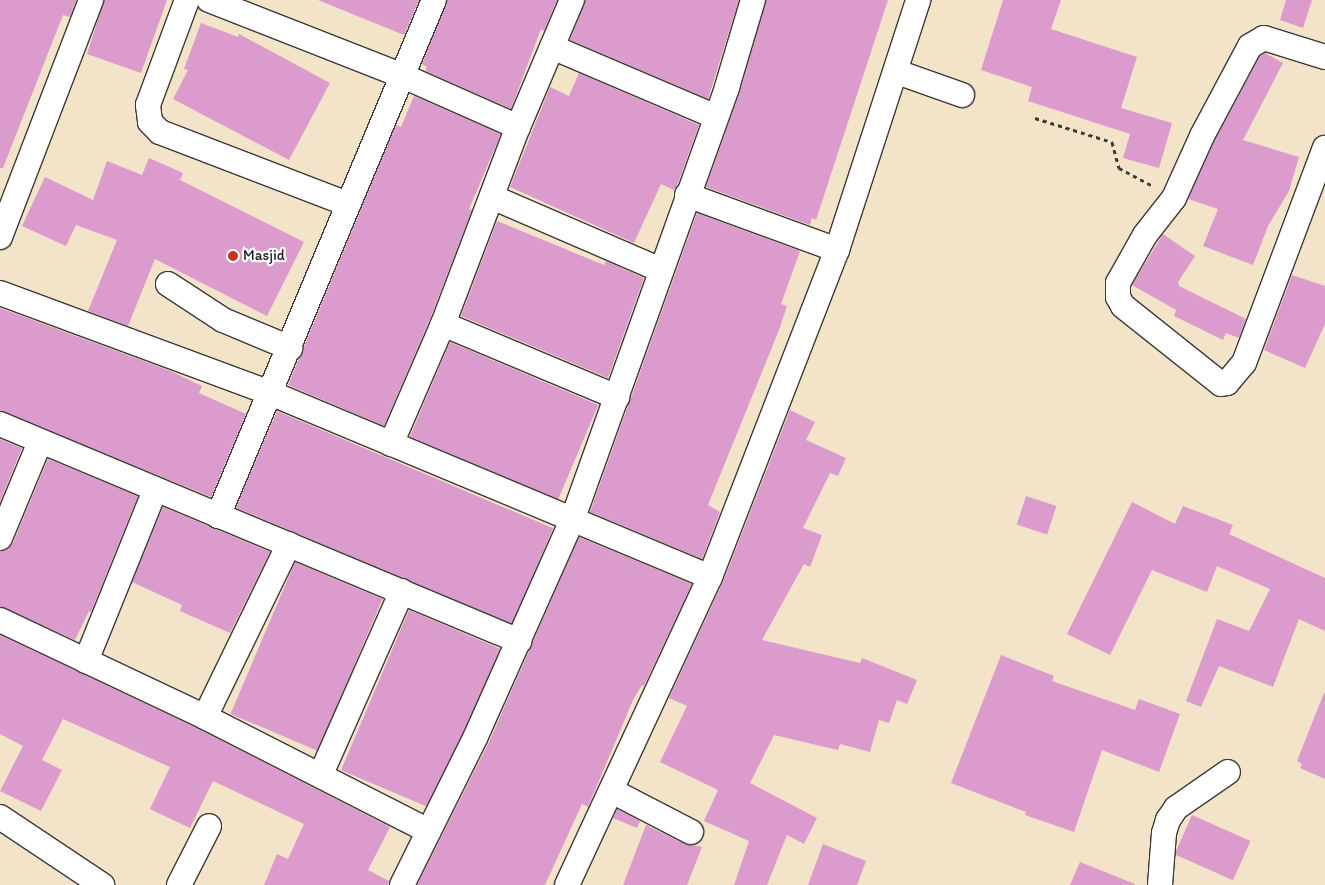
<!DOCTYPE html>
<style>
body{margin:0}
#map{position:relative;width:1325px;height:885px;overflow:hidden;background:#f3e3c9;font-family:Itim,sans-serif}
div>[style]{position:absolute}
.building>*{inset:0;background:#dc9bcd;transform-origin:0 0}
.path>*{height:3px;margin-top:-1.5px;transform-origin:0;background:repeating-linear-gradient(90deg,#3c3a36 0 4px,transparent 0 8px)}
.roads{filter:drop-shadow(1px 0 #3c3a36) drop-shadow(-1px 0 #3c3a36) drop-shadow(0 1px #3c3a36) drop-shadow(0 -1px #3c3a36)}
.minor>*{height:24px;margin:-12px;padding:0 12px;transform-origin:12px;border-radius:12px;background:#fff}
.dots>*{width:14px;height:14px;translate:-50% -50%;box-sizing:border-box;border:2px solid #fff;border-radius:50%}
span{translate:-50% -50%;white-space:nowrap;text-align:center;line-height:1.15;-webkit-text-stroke:4.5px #fff;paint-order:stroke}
.poi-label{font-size:15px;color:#1c1c1c}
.left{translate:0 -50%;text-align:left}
</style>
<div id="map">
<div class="building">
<i style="clip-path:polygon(0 0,76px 0,70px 17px,63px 15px,3px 168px,0 168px)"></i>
<i style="clip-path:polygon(104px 0,167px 0,141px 73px,87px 54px)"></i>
<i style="clip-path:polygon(318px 0,419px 0,404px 35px)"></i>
<i style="clip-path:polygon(447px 0,557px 0,544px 31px,541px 29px,511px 109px,425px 71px,427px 67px,422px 64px)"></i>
<i style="clip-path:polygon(585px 0,739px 0,708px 99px,570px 40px)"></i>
<i style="clip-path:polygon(766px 0,888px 0,816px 220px,812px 218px,810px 225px,706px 187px,740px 91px)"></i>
<i style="clip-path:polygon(1003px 0,1061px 0,1051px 29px,1137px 57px,1121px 108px,1172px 123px,1159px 168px,1123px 158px,1130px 134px,1028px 101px,1032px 87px,981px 70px)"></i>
<i style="clip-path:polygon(1286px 0,1312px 0,1303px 28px,1280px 20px)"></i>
<i style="clip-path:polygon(201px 23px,238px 37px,239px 34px,330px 83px,289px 160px,173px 99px,188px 70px,184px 69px)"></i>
<i style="clip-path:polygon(1265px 53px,1283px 63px,1243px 140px,1299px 157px,1289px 191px,1268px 226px,1253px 265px,1203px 246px,1218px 209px,1188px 199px,1214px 142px,1260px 56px)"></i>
<i style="clip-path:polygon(579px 73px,699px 125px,677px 186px,674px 190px,661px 184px,634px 243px,510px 187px,550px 87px,569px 96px)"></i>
<i style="clip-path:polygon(414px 96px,501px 134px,469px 209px,472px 210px,430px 319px,384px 426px,288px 385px,396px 125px,401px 127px)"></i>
<i style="clip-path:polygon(149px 158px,183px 173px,180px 180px,304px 242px,267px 316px,155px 259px,128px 326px,88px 311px,117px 240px,76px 225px,66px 246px,22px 226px,45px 177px,93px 200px,107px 161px,142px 175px)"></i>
<i style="clip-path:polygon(697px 213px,800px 251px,781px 304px,787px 306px,779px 330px,708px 505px,720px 512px,702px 559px,590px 512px)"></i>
<i style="clip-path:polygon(497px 221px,604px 265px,606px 261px,644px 278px,608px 378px,461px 316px)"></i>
<i style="clip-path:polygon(1163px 234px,1195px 256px,1178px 282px,1179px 286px,1246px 319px,1239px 338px,1226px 333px,1223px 340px,1174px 316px,1176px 310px,1132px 285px)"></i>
<i style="clip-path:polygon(1292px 275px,1325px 286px,1325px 324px,1305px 368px,1264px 350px)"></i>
<i style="clip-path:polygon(0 308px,168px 370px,202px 386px,199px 393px,246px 414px,211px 497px,0 411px)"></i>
<i style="left:450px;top:342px;width:161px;height:103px;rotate:23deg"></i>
<i style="clip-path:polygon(790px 410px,815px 422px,806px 440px,846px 458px,838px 476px,830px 473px,803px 528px,822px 535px,810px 567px,804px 564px,762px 640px,860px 663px,862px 658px,917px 680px,907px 704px,897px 700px,889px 723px,879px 720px,870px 752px,840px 744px,838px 750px,774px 735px,750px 783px,817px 818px,804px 844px,787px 835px,767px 885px,734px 885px,749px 841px,704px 821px,718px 790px,660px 762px,687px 706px,669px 698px,723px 582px)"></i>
<i style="left:277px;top:411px;width:300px;height:105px;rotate:23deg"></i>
<i style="clip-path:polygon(0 439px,22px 448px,0 502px)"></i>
<i style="clip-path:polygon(48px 459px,138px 496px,91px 612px,89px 611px,75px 640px,0 606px,0 551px,13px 543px)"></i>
<i style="left:1026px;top:496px;width:32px;height:30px;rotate:18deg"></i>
<i style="clip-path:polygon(1132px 502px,1175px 524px,1183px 506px,1233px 525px,1229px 534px,1325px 578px,1325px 631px,1299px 619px,1273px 687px,1219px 666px,1201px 707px,1186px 701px,1217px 619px,1249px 631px,1270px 589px,1217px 566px,1207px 592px,1152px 570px,1110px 655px,1067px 634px)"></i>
<i style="clip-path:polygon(163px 507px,270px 552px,230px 633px,180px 611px,182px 605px,132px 582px)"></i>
<i style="clip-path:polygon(579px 537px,692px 584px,644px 686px,642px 685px,633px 700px,588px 807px,582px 804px,545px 885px,417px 885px,489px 742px)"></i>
<i style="left:295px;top:562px;width:95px;height:165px;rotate:23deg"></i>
<i style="left:409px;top:610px;width:99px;height:174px;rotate:23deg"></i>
<i style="clip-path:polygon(0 635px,199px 729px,390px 827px,368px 870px,389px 881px,388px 885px,264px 885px,277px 854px,288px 859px,304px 824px,213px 781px,190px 828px,150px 809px,170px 767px,63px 719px,42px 760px,62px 770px,41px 811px,0 791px,23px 746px,0 734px)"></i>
<i style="clip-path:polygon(1001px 655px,1054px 676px,1052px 681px,1135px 710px,1139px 699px,1180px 714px,1159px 772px,1102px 750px,1074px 832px,1025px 815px,1026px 812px,951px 783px)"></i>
<i style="clip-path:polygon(1324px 693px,1325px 693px,1325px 779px,1300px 768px,1302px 764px,1297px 761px)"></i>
<i style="clip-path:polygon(617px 809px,640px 821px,637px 828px,613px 818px)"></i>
<i style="left:1192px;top:815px;width:64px;height:43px;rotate:24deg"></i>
<i style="clip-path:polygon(646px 825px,685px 844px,702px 847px,687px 885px,623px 885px)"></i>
<i style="clip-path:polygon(823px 844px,866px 861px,857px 885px,808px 885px)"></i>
<i style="clip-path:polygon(1080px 862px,1135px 884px,1135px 885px,1070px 885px)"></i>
</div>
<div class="path">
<i style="left:1035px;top:118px;width:81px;rotate:17.3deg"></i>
<i style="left:1112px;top:142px;width:27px;rotate:75deg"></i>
<i style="left:1119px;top:168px;width:40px;rotate:28deg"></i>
</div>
<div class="roads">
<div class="minor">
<i style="left:187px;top:0;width:112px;rotate:110.4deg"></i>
<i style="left:148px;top:105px;width:17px;rotate:83deg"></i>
<i style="left:150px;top:122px;width:14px;rotate:45deg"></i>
<i style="left:160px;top:132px;width:201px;rotate:21deg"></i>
<i style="left:209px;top:0;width:208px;rotate:21.4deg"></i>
<i style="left:403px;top:76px;width:126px;rotate:23.9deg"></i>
<i style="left:552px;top:47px;width:178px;rotate:23.1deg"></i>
<i style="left:1325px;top:57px;width:64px;rotate:-162.7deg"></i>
<i style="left:1264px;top:38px;width:16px;rotate:150deg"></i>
<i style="left:1250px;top:46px;width:102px;rotate:118.1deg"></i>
<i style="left:1202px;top:136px;width:68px;rotate:114.3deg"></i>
<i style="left:1174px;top:198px;width:47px;rotate:128.1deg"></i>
<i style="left:1145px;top:235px;width:55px;rotate:119.4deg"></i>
<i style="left:1118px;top:283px;width:14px;rotate:90deg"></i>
<i style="left:1118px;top:297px;width:10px;rotate:61deg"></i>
<i style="left:1123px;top:306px;width:125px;rotate:38.5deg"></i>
<i style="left:1221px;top:384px;width:6px;rotate:-9deg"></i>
<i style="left:1227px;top:383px;width:26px;rotate:-50deg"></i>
<i style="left:1244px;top:363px;width:230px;rotate:-69.4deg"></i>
<i style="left:897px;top:72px;width:69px;rotate:19.5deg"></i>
<i style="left:687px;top:195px;width:160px;rotate:20.1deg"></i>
<i style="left:492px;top:197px;width:184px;rotate:23.4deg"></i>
<i style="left:0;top:237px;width:254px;rotate:-69deg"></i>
<i style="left:168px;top:284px;width:66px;rotate:33.2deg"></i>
<i style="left:223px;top:320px;width:73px;rotate:22.7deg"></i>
<i style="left:0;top:293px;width:286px;rotate:20.3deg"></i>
<i style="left:268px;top:392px;width:479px;rotate:22.7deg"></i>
<i style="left:443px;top:324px;width:189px;rotate:22.8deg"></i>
<i style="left:0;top:424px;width:563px;rotate:22.69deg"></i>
<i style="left:391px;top:444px;width:131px;rotate:-66.6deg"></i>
<i style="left:443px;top:324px;width:211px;rotate:-69.2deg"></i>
<i style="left:518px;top:127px;width:138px;rotate:-67deg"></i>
<i style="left:218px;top:516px;width:559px;rotate:-67.29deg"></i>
<i style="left:0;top:538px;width:104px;rotate:-67.4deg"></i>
<i style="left:0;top:620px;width:227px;rotate:25.3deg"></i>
<i style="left:205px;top:717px;width:251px;rotate:27deg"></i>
<i style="left:86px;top:661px;width:184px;rotate:-68deg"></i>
<i style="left:205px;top:717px;width:192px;rotate:-64.1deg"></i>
<i style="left:321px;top:774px;width:200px;rotate:-66.1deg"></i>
<i style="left:612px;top:791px;width:89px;rotate:27.4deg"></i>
<i style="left:0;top:817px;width:123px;rotate:33.7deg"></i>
<i style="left:179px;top:885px;width:66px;rotate:-63deg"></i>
<i style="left:402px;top:885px;width:166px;rotate:-63.6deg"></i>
<i style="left:476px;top:736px;width:239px;rotate:-66deg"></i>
<i style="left:573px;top:518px;width:458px;rotate:-70.3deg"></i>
<i style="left:727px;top:87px;width:91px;rotate:-73.4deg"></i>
<i style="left:567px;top:885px;width:340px;rotate:-65.1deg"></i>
<i style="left:710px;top:577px;width:351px;rotate:-68.8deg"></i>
<i style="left:837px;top:250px;width:263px;rotate:-72deg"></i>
<i style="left:1160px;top:885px;width:52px;rotate:-85.6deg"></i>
<i style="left:1164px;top:833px;width:14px;rotate:-73deg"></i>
<i style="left:1168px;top:820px;width:14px;rotate:-56deg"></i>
<i style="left:1176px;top:808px;width:63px;rotate:-34.7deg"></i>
</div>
</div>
<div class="dots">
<i style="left:233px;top:256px;background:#c8321e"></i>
</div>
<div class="poi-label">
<span class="left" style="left:243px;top:256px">Masjid</span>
</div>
</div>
